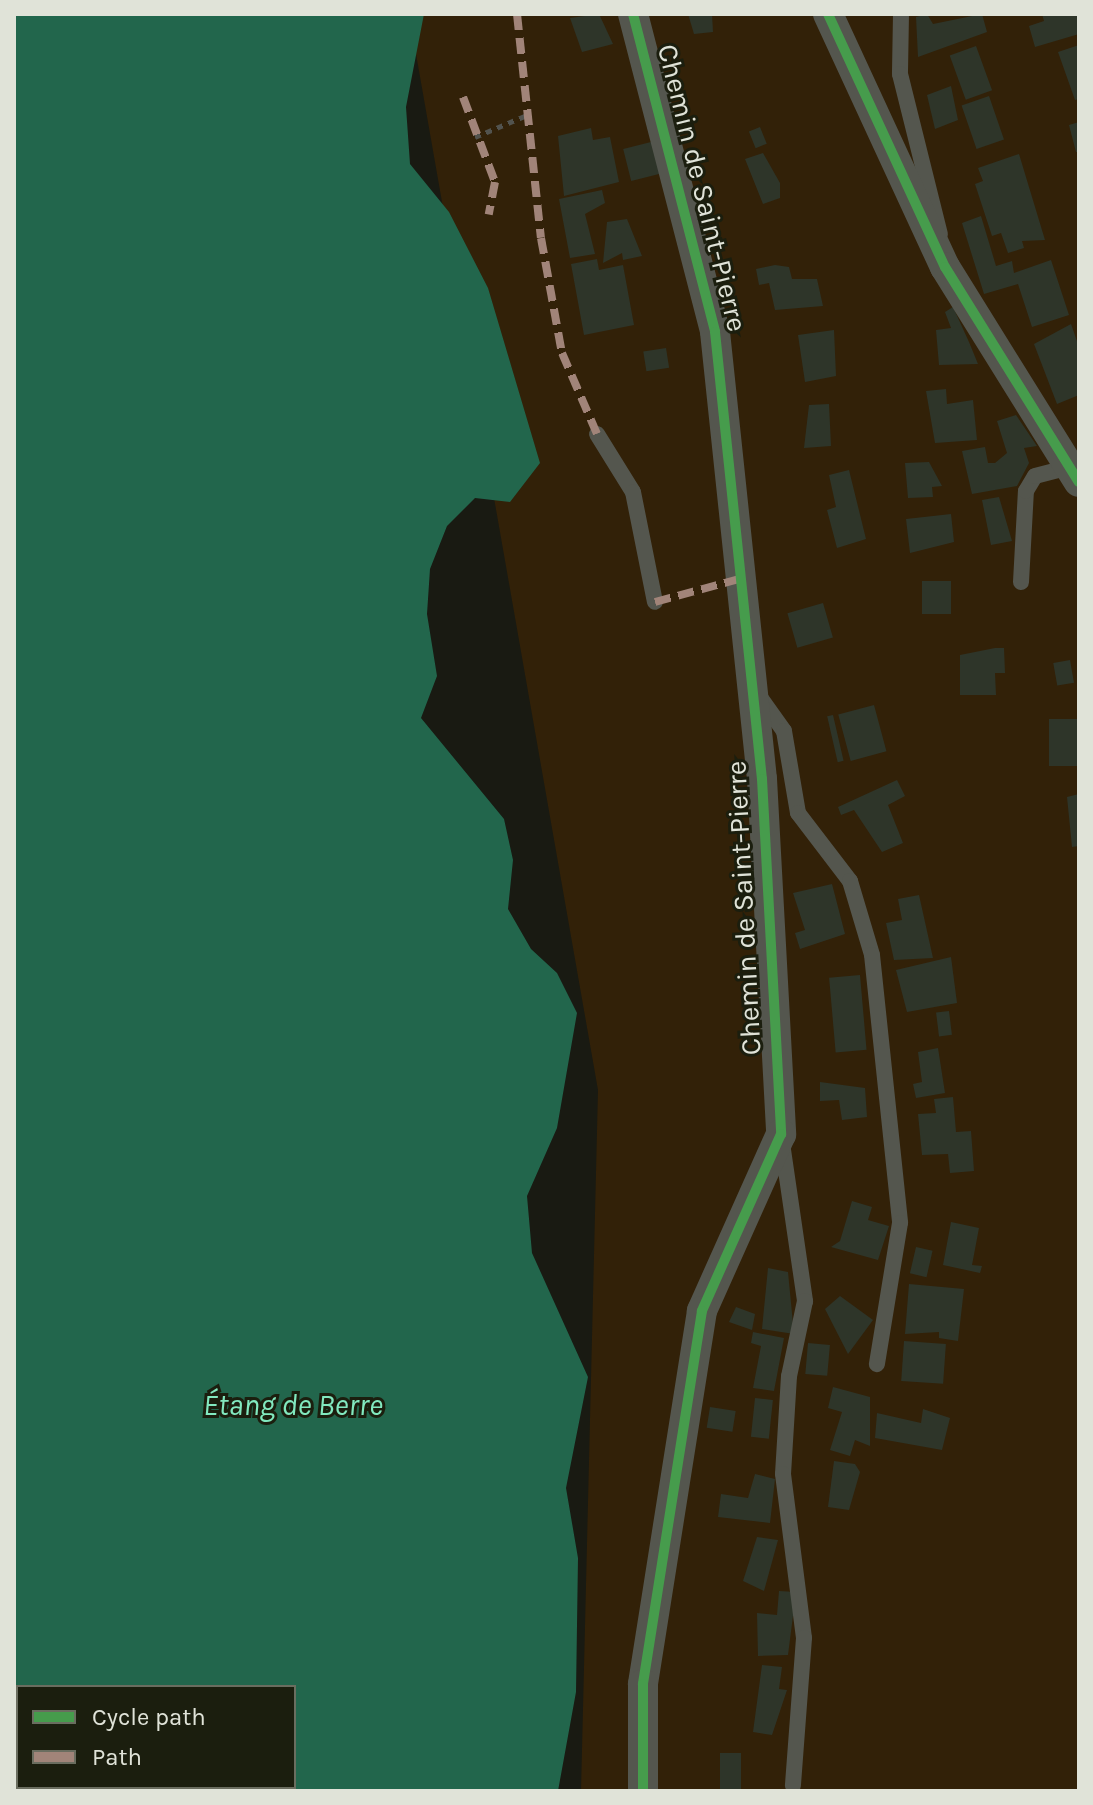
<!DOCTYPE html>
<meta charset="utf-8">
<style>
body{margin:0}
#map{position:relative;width:1093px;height:1805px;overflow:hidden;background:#191a12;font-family:Karla,sans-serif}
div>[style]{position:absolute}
.green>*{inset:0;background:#322108}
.water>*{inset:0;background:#22664c}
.building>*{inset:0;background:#2e3529;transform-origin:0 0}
.path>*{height:5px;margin-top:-2.5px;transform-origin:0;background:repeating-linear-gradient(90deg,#52534e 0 6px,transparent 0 12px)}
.service>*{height:16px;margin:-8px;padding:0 8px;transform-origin:8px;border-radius:8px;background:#54564e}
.minor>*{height:30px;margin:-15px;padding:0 15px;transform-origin:15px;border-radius:15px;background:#54564e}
.quiet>*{height:8px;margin-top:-4px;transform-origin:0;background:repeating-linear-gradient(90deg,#a18479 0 16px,transparent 0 24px)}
.cycleway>*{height:10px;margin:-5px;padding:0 5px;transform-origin:5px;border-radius:5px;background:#469c4c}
span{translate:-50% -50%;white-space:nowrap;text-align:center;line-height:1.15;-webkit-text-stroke:6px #1b1e0e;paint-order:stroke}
.street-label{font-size:28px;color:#e0e3d8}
.water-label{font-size:30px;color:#82e9bf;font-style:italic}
.frame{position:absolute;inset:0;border:16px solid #e0e3d8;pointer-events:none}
.legend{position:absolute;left:16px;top:1685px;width:280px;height:104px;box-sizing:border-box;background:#1b1e0e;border:2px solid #6a6d5f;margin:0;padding:10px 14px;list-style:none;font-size:24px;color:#e0e3d8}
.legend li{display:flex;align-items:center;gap:16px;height:40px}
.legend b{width:40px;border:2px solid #6a6d5f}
</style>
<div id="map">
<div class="green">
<i style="clip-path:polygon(409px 14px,1079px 14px,1079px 1791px,581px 1791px,598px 1090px)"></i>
</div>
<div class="water">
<i style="clip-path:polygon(evenodd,14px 14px,424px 14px,406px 107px,410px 164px,449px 212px,488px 288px,540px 463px,510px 502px,475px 498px,447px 526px,430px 569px,427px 614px,437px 676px,421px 718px,504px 819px,513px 860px,508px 909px,531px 949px,557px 973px,577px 1013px,557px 1128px,527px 1196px,532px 1253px,588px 1377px,566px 1488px,578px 1558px,576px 1692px,558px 1791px,14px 1791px,14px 14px,18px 1687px,294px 1687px,294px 1787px,18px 1787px,18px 1687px)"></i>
</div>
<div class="building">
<i style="clip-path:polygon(599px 14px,613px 44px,582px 52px,570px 18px)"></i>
<i style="clip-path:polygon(688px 14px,712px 14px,713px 32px,694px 34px)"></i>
<i style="clip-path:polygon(927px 14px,933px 24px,982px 14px,987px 32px,918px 57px,916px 17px)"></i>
<i style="clip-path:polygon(1042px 14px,1079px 14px,1079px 34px,1035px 47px,1029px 26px,1044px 21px)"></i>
<i style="clip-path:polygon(1079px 45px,1079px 99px,1075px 100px,1058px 52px)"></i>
<i style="left:976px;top:46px;width:47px;height:28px;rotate:70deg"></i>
<i style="clip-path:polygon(951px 86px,958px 120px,935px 129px,927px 95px)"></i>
<i style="left:989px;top:96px;width:46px;height:29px;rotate:71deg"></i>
<i style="clip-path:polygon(1079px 122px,1079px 152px,1076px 152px,1069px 125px)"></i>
<i style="left:760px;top:127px;width:18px;height:12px;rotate:68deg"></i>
<i style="clip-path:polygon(591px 128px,593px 140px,610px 137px,619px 182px,564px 196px,558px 136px)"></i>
<i style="left:663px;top:139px;width:33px;height:41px;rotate:76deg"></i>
<i style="clip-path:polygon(763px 153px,780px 183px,780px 198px,763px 204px,745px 159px)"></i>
<i style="clip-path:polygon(1019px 154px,1045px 240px,1022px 241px,1024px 248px,1008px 253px,1001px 233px,992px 236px,975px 184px,983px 181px,978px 168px)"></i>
<i style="clip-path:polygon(602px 190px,605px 203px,585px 214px,595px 254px,570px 258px,559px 199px)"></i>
<i style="clip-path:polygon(981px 216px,996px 266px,1012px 261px,1014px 273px,1051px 260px,1069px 315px,1032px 327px,1018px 284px,984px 294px,962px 223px)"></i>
<i style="clip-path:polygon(627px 219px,642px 256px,623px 260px,622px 253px,603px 263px,607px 222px)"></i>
<i style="clip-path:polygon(597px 259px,599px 270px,623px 265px,634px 325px,584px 335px,571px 264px)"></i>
<i style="clip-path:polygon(775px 265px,789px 267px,792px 279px,817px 279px,823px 306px,775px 310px,769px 283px,759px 285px,756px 269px)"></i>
<i style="clip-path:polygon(953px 307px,969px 342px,978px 364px,939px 365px,936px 330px,951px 328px,945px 312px)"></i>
<i style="clip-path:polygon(1071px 324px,1079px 347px,1079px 395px,1057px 404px,1034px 344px)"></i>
<i style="clip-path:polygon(834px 330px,836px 376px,805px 382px,798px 335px)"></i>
<i style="left:666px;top:348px;width:20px;height:23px;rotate:81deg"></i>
<i style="clip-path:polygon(946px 389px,947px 404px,973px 400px,977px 440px,935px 443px,926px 391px)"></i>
<i style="clip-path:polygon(829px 404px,831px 446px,804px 448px,809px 405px)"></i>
<i style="clip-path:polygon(1016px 415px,1037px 446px,1024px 448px,1029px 463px,1017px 486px,972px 494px,962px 451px,985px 447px,988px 463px,995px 463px,1007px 453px,997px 421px)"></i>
<i style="clip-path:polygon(929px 462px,942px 486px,932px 487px,933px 497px,908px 498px,905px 463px)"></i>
<i style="clip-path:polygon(849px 470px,866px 539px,837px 548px,827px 510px,836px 507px,829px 475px)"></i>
<i style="clip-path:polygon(999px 497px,1012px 541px,991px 545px,982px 500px)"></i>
<i style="clip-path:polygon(951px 514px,954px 542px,910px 553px,906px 519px)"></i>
<i style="left:922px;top:581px;width:29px;height:33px"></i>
<i style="left:823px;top:603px;width:36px;height:37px;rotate:74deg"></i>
<i style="clip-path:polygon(995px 648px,1004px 648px,1005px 673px,995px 673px,996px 695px,960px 695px,960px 655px)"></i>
<i style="left:1070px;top:660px;width:23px;height:17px;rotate:80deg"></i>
<i style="left:874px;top:705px;width:48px;height:37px;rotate:75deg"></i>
<i style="left:833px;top:715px;width:47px;height:6px;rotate:77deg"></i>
<i style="left:1079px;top:719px;width:47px;height:30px;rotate:90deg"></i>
<i style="clip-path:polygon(897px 780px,905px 796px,888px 805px,903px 843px,882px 852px,854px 810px,841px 815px,838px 807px)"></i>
<i style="clip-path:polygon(1079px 794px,1079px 846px,1072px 847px,1067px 797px)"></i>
<i style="clip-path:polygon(832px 884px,845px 934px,800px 949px,795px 933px,805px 930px,793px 893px)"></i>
<i style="clip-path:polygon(919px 895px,933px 958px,894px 960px,886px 923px,902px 920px,898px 899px)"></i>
<i style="clip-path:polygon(951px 957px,957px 1003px,907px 1012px,896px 970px)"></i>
<i style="left:860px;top:975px;width:75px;height:31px;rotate:85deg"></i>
<i style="left:949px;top:1011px;width:24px;height:13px;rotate:83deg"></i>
<i style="clip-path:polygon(938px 1048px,945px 1093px,916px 1098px,913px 1084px,922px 1082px,918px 1052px)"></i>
<i style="clip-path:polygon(820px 1082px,865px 1088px,867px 1117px,842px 1120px,839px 1100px,820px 1101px)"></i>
<i style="clip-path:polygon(953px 1097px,956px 1132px,971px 1131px,974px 1171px,950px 1173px,948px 1154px,922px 1155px,918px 1114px,936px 1113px,934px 1099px)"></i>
<i style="clip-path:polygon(852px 1201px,872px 1207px,868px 1220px,889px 1226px,878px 1260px,831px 1247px,840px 1241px)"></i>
<i style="clip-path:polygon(951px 1222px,979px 1228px,972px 1265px,982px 1266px,980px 1273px,943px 1265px)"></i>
<i style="left:916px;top:1247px;width:17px;height:27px;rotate:13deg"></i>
<i style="clip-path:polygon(768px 1268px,788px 1272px,794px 1334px,762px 1329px)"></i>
<i style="clip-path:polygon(909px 1284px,964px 1289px,958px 1341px,939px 1338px,939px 1332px,905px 1334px)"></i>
<i style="clip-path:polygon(840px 1296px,873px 1320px,848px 1354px,825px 1309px)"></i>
<i style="clip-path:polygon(736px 1307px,755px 1314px,752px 1330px,729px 1322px)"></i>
<i style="clip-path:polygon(753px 1332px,784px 1338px,774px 1391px,753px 1388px,761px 1346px,751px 1343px)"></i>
<i style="left:904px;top:1341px;width:42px;height:40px;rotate:4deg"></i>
<i style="left:808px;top:1343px;width:22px;height:31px;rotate:5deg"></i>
<i style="clip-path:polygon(833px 1387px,870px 1397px,870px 1446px,855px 1440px,850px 1456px,830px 1450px,842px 1412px,828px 1408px)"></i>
<i style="left:755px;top:1398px;width:18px;height:39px;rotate:6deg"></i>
<i style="left:710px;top:1407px;width:26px;height:21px;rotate:9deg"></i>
<i style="clip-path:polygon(923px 1409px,950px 1418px,942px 1450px,875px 1438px,877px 1413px,921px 1423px)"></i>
<i style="clip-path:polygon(834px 1461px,855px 1464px,860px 1472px,849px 1510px,828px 1507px)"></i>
<i style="clip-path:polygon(755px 1474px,775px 1479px,770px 1523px,718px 1517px,721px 1494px,748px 1498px)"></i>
<i style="clip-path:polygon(757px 1537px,778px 1540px,764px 1591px,743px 1581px)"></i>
<i style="clip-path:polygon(779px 1591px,796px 1592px,788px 1655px,758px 1656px,757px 1613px,777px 1615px)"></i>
<i style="clip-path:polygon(762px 1665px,782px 1667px,779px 1689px,787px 1690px,772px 1735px,753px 1732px)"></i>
<i style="left:720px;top:1753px;width:21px;height:38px"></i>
</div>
<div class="path">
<i style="left:475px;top:137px;width:56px;rotate:-22.9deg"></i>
</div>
<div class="service">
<i style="left:901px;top:14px;width:60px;rotate:91deg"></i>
<i style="left:900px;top:74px;width:165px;rotate:76deg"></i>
<i style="left:597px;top:434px;width:68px;rotate:58.2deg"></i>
<i style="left:633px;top:492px;width:112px;rotate:78.7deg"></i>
<i style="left:1021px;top:582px;width:91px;rotate:-86.9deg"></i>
<i style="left:1026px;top:491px;width:17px;rotate:-59deg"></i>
<i style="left:1035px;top:476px;width:40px;rotate:-14.4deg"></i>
<i style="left:759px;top:696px;width:43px;rotate:54.5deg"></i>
<i style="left:784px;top:731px;width:83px;rotate:80.3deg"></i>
<i style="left:798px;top:813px;width:86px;rotate:52.6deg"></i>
<i style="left:850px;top:881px;width:77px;rotate:73.4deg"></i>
<i style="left:872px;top:955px;width:269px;rotate:84deg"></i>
<i style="left:900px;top:1223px;width:143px;rotate:99.3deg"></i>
<i style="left:782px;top:1143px;width:160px;rotate:81.7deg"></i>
<i style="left:805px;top:1301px;width:77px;rotate:102deg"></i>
<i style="left:789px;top:1376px;width:98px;rotate:93.5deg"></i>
<i style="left:783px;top:1474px;width:165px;rotate:82.7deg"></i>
<i style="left:804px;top:1638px;width:148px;rotate:94.3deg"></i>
</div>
<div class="minor">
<i style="left:633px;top:14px;width:328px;rotate:75.5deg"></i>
<i style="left:715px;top:332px;width:449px;rotate:84deg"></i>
<i style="left:762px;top:779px;width:356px;rotate:86.9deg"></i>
<i style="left:781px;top:1134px;width:194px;rotate:114.1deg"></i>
<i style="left:702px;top:1311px;width:378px;rotate:99deg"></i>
<i style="left:643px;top:1684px;width:107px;rotate:90deg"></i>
<i style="left:828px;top:14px;width:279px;rotate:65.2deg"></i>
<i style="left:945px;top:267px;width:253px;rotate:58.1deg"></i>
</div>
<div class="quiet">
<i style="left:517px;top:14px;width:225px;rotate:83.9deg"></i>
<i style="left:541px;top:238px;width:117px;rotate:79.7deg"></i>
<i style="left:562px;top:353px;width:88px;rotate:66.6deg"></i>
<i style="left:463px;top:97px;width:91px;rotate:69.4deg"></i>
<i style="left:495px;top:182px;width:33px;rotate:101deg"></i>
<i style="left:655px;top:602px;width:91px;rotate:-15.3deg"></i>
</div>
<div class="cycleway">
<i style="left:633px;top:14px;width:328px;rotate:75.5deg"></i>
<i style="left:715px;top:332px;width:449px;rotate:84deg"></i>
<i style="left:762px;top:779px;width:356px;rotate:86.9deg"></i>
<i style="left:781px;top:1134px;width:194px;rotate:114.1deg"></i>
<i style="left:702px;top:1311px;width:378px;rotate:99deg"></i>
<i style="left:643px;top:1684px;width:107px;rotate:90deg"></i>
<i style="left:828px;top:14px;width:279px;rotate:65.2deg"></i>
<i style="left:945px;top:267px;width:253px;rotate:58.1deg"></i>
</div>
<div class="street-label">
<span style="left:702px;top:188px;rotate:76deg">Chemin de Saint-Pierre</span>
<span style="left:744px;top:908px;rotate:-93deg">Chemin de Saint-Pierre</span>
</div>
<div class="water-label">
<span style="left:293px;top:1405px">Étang de Berre</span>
</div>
<div class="frame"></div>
<ul class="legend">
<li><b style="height:10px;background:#469c4c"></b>Cycle path</li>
<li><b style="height:10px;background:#a18479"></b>Path</li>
</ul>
</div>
